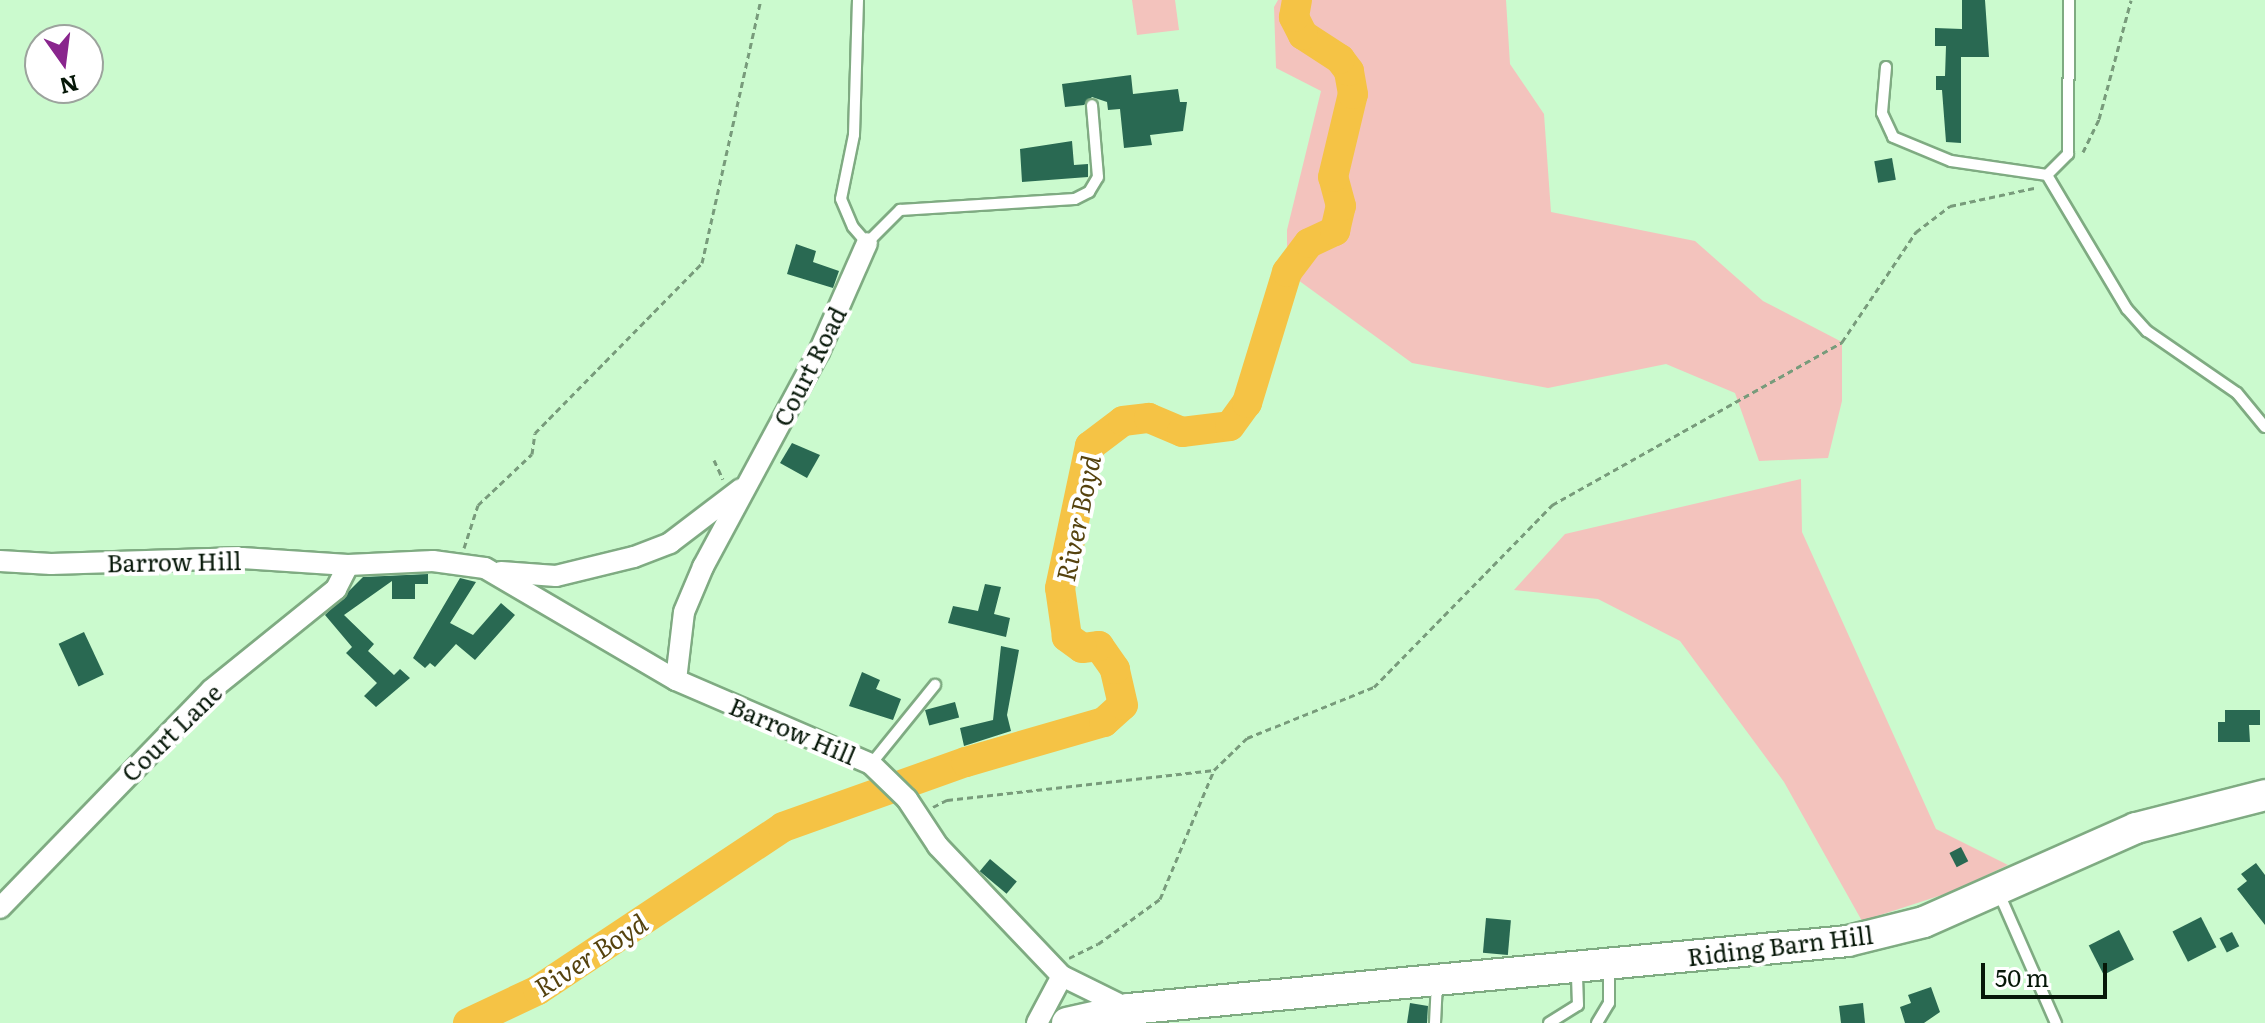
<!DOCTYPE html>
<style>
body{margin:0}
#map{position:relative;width:2265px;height:1023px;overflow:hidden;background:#cbface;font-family:Literata,serif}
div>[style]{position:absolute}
.green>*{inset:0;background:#f3c3bd}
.river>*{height:30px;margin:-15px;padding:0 15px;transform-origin:15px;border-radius:15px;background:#f5c345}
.building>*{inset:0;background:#296952;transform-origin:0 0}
.path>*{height:3px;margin-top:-1.5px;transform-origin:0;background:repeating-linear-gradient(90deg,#789b7b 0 6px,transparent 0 10px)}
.roads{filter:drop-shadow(2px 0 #7fab82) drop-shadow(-2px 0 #7fab82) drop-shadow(0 2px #7fab82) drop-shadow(0 -2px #7fab82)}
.lane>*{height:10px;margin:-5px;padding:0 5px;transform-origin:5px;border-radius:5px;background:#fff}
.street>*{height:20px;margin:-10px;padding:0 10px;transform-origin:10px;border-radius:10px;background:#fff}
.primary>*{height:30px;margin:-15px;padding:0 15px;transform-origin:15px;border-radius:15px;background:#fff}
span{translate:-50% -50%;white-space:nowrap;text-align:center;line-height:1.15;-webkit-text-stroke:8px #fff;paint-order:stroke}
.street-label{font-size:24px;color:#071809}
.water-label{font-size:26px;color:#55420e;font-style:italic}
.north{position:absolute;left:24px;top:24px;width:80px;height:80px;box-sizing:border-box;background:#fff;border:2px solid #9ca39d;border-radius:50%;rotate:166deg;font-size:22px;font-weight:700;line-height:32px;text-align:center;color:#071809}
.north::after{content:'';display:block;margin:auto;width:28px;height:36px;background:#89258d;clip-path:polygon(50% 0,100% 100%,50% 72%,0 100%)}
.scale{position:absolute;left:1981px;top:963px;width:126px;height:36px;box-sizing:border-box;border:4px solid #071809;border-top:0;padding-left:10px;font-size:24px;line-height:28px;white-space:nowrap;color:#071809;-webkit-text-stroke:6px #fff;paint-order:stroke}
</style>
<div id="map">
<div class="green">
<i style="clip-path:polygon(1132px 0,1175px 0,1179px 30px,1137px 35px)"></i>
<i style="clip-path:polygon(1278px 0,1506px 0,1510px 64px,1544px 114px,1551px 212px,1695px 241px,1763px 301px,1842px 342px,1842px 401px,1828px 458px,1759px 461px,1735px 393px,1666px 364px,1548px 388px,1412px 363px,1287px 272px,1287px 230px,1321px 91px,1276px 68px,1274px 7px)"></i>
<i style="clip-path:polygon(1801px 479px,1802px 532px,1936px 829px,2008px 865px,1951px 892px,1862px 921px,1784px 782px,1680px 641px,1598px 599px,1514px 590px,1565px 534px)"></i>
</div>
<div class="river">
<i style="left:468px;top:1023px;width:77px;rotate:-25.2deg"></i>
<i style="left:538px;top:990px;width:294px;rotate:-33.6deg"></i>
<i style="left:783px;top:827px;width:194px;rotate:-19.6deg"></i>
<i style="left:966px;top:762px;width:144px;rotate:-16.2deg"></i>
<i style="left:1104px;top:722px;width:25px;rotate:-42deg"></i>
<i style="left:1123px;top:705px;width:37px;rotate:-103deg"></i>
<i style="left:1115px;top:669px;width:28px;rotate:-125deg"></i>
<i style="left:1099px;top:646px;width:17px;rotate:173deg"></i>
<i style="left:1082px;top:648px;width:19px;rotate:-144deg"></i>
<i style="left:1067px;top:637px;width:49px;rotate:-98.1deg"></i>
<i style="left:1060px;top:588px;width:145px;rotate:-78.1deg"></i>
<i style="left:1090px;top:446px;width:41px;rotate:-37.1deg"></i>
<i style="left:1123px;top:421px;width:26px;rotate:-7deg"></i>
<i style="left:1149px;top:418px;width:36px;rotate:23deg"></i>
<i style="left:1182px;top:432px;width:48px;rotate:-7.1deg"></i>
<i style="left:1230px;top:426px;width:29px;rotate:-54deg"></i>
<i style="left:1247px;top:403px;width:137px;rotate:-73deg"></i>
<i style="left:1287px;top:272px;width:36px;rotate:-53deg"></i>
<i style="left:1309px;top:243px;width:29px;rotate:-25deg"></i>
<i style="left:1335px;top:231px;width:26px;rotate:-77deg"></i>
<i style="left:1341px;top:206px;width:30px;rotate:-105deg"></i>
<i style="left:1333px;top:177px;width:85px;rotate:-76.5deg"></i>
<i style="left:1353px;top:94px;width:23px;rotate:-100deg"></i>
<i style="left:1349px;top:71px;width:15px;rotate:-127deg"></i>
<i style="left:1340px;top:59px;width:44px;rotate:-147deg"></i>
<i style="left:1303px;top:35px;width:20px;rotate:-117deg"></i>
<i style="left:1294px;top:17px;width:17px;rotate:-80deg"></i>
</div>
<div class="building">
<i style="clip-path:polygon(1962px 0,1985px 0,1989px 57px,1961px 57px,1961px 143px,1946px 142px,1942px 90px,1936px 90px,1936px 76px,1945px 76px,1946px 46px,1935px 46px,1935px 28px,1962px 29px)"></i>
<i style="clip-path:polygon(1131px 75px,1133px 94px,1178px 89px,1180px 102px,1187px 102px,1183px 131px,1150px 135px,1152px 145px,1124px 148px,1120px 109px,1108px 110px,1107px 102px,1092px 97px,1084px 105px,1065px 107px,1062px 84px)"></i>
<i style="clip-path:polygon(1072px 141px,1074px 165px,1088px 164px,1088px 177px,1022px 182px,1020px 149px)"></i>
<i style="left:1892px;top:158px;width:22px;height:18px;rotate:80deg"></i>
<i style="clip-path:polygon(796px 244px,816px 251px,813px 262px,839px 271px,833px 288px,787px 274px)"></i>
<i style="clip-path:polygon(792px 443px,820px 455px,807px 478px,780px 463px)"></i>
<i style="clip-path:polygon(428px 574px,428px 584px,415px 584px,415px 599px,392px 599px,392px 581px,344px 615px,374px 644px,368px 651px,394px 675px,400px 669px,410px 678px,376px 707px,364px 696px,377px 683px,346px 653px,352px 647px,325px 615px,363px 577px)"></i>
<i style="clip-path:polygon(460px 578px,476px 582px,450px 623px,473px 635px,501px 603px,515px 615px,475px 660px,456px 644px,435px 667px,430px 663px,425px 668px,413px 658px)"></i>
<i style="clip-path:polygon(985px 584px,1001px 587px,994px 614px,1010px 618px,1006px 637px,948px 623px,953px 606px,978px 611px)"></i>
<i style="left:84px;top:632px;width:47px;height:28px;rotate:65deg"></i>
<i style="clip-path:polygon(1001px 646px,1019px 650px,1007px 715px,1011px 731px,964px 746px,960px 728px,993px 720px)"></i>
<i style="clip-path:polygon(862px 672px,880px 680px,876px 689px,901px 699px,893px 720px,849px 706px)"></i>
<i style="left:955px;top:702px;width:16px;height:31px;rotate:75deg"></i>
<i style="clip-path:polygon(2225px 710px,2260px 710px,2260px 725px,2249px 725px,2250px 742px,2218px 742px,2218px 722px,2225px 722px)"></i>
<i style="left:1961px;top:847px;width:16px;height:13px;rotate:63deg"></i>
<i style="left:990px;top:859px;width:35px;height:16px;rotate:40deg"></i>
<i style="clip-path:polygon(2256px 863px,2265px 875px,2265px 925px,2237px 889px,2247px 881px,2241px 874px)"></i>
<i style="left:2201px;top:917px;width:34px;height:32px;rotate:63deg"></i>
<i style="left:1486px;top:918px;width:25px;height:35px;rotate:5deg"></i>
<i style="left:2119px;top:930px;width:33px;height:34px;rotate:63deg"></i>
<i style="left:2232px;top:932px;width:16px;height:14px;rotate:63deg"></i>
<i style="clip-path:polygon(1931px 987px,1940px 1012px,1924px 1023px,1905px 1023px,1900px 1007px,1911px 1003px,1908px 995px)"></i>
<i style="clip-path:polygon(1410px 1003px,1428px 1006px,1427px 1023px,1407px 1023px)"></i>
<i style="clip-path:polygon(1863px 1003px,1865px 1023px,1841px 1023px,1839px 1006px)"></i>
</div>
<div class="path">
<i style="left:2083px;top:152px;width:37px;rotate:-64deg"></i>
<i style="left:2099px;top:119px;width:123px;rotate:-74.9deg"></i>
<i style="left:714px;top:460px;width:21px;rotate:65deg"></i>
<i style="left:464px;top:548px;width:45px;rotate:-72deg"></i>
<i style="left:478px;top:505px;width:74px;rotate:-43.4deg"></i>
<i style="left:532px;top:454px;width:21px;rotate:-82deg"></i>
<i style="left:535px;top:433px;width:238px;rotate:-45.5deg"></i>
<i style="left:702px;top:263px;width:270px;rotate:-77.4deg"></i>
<i style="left:933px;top:807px;width:16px;rotate:-27deg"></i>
<i style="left:947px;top:800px;width:269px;rotate:-6.4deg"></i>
<i style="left:1069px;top:958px;width:32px;rotate:-26deg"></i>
<i style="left:1098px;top:944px;width:77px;rotate:-36deg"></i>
<i style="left:1160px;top:899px;width:140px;rotate:-67.3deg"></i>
<i style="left:1214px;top:770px;width:46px;rotate:-44.1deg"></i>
<i style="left:1247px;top:738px;width:137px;rotate:-21.9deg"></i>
<i style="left:1374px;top:687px;width:255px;rotate:-45.6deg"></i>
<i style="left:1552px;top:505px;width:333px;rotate:-29.3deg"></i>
<i style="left:1842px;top:342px;width:133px;rotate:-56.1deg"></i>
<i style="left:1916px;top:232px;width:43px;rotate:-37.4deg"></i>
<i style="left:1950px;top:206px;width:86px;rotate:-12.1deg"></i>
</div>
<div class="roads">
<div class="lane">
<i style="left:858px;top:0;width:135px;rotate:91.7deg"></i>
<i style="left:854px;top:135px;width:65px;rotate:101.5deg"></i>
<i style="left:841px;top:199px;width:30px;rotate:67deg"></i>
<i style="left:853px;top:227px;width:21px;rotate:49deg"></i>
<i style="left:867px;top:243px;width:47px;rotate:-45deg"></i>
<i style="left:900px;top:210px;width:175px;rotate:-3.6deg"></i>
<i style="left:1075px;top:199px;width:16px;rotate:-27deg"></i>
<i style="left:1089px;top:192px;width:17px;rotate:-59deg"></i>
<i style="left:1098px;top:177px;width:72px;rotate:-94.8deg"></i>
<i style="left:1886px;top:67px;width:46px;rotate:95deg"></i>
<i style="left:1882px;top:113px;width:26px;rotate:65deg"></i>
<i style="left:1893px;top:137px;width:63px;rotate:22.5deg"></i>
<i style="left:1951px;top:161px;width:97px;rotate:8.3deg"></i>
<i style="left:2047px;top:175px;width:156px;rotate:59.2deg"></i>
<i style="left:2127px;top:309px;width:30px;rotate:48deg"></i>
<i style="left:2147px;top:331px;width:109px;rotate:34.6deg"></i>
<i style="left:2237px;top:393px;width:44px;rotate:50.5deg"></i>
<i style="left:2047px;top:175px;width:30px;rotate:-45deg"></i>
<i style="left:2068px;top:154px;width:154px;rotate:-89.6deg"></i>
<i style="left:871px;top:764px;width:102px;rotate:-51deg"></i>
<i style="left:1998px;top:891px;width:144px;rotate:66.3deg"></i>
<i style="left:1435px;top:1023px;width:41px;rotate:-87.2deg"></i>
<i style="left:1549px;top:1023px;width:34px;rotate:-32deg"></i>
<i style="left:1578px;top:1005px;width:36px;rotate:-92deg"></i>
<i style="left:1597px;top:1023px;width:23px;rotate:-59deg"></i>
<i style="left:1609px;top:1003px;width:37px;rotate:-90deg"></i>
</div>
<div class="street">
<i style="left:0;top:561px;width:51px;rotate:3.4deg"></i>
<i style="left:51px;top:564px;width:191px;rotate:-1.8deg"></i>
<i style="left:242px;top:558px;width:106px;rotate:3.8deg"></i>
<i style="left:348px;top:565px;width:85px;rotate:-2.7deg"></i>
<i style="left:433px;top:561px;width:52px;rotate:7.7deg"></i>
<i style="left:485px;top:568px;width:221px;rotate:30.4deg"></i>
<i style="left:676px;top:680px;width:212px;rotate:23.3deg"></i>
<i style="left:871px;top:764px;width:50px;rotate:44.2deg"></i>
<i style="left:907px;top:799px;width:56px;rotate:56.6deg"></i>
<i style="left:938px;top:846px;width:180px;rotate:46.4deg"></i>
<i style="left:501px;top:572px;width:55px;rotate:4.2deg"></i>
<i style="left:556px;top:576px;width:80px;rotate:-13.7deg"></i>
<i style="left:634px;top:557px;width:39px;rotate:-21deg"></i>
<i style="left:670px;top:543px;width:89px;rotate:-37.3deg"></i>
<i style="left:676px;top:680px;width:68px;rotate:-83.3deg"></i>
<i style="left:684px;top:612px;width:49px;rotate:-67.1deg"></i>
<i style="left:703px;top:567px;width:244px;rotate:-61.7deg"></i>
<i style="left:819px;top:352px;width:119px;rotate:-66.2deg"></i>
<i style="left:0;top:908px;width:303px;rotate:-45.9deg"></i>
<i style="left:211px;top:690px;width:161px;rotate:-38.9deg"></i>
<i style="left:336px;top:589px;width:27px;rotate:-63deg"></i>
<i style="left:1037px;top:1023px;width:53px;rotate:-62deg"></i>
<i style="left:1062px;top:976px;width:75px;rotate:26.2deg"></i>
</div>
<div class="primary">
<i style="left:1067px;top:1023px;width:64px;rotate:-12.7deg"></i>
<i style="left:1129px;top:1009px;width:722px;rotate:-5.4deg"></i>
<i style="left:1848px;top:941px;width:78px;rotate:-14deg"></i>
<i style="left:1924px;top:922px;width:232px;rotate:-23.9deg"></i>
<i style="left:2136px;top:828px;width:133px;rotate:-14.3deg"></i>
</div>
</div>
<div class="street-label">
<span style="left:809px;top:366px;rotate:-63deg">Court Road</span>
<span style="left:174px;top:561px;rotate:-1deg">Barrow Hill</span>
<span style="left:793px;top:730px;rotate:23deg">Barrow Hill</span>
<span style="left:171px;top:732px;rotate:-44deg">Court Lane</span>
<span style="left:1780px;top:945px;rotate:-7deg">Riding Barn Hill</span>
</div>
<div class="water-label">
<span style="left:1077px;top:518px;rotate:-78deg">River Boyd</span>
<span style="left:590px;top:954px;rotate:-33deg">River Boyd</span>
</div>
<div class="north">N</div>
<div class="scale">50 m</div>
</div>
